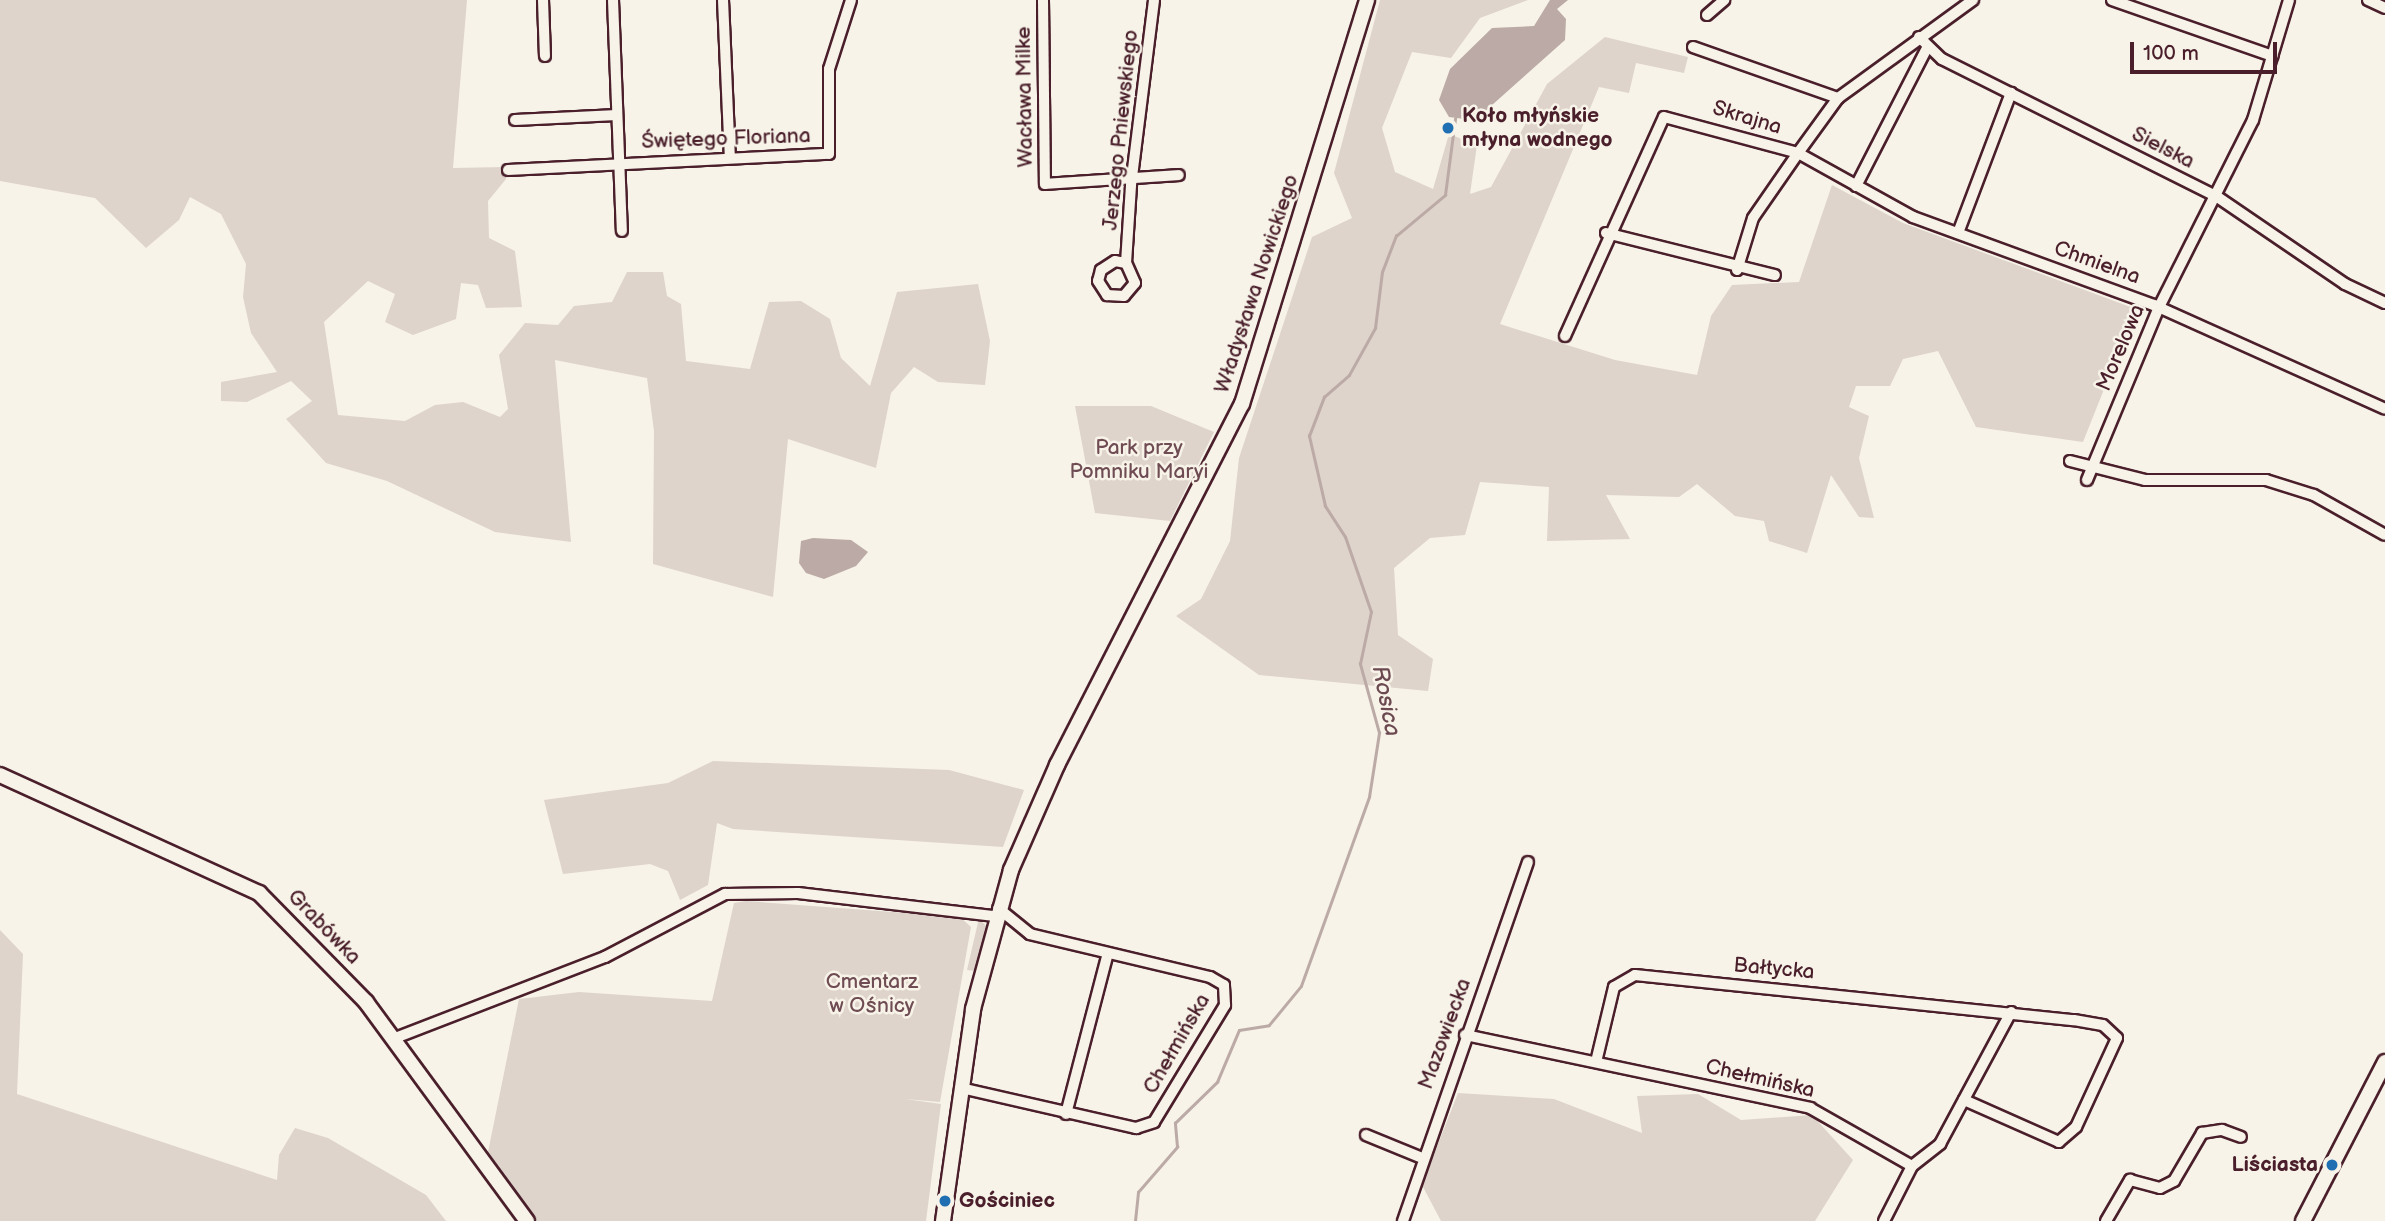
<!DOCTYPE html>
<meta charset="utf-8">
<style>
body{margin:0}
#map{position:relative;width:2385px;height:1221px;overflow:hidden;background:#f7f3e8;font-family:"Balsamiq Sans",sans-serif}
div>[style]{position:absolute}
.green>*{inset:0;background:#ded4cc}
.water>*{inset:0;background:#bcaaa7}
.stream>*{height:2.5px;margin:-1.25px;padding:0 1.25px;transform-origin:1.25px;border-radius:1.25px;background:#bcaaa7}
.roads{filter:drop-shadow(2px 0 #4a1f2b) drop-shadow(-2px 0 #4a1f2b) drop-shadow(0 2px #4a1f2b) drop-shadow(0 -2px #4a1f2b)}
.minor>*{height:10px;margin:-5px;padding:0 5px;transform-origin:5px;border-radius:5px;background:#f7f3e8}
.tertiary>*{height:14px;margin:-7px;padding:0 7px;transform-origin:7px;border-radius:7px;background:#f7f3e8}
.dots>*{width:19px;height:19px;translate:-50% -50%;box-sizing:border-box;border:4px solid #f7f3e8;border-radius:50%}
span{translate:-50% -50%;white-space:nowrap;text-align:center;line-height:1.15;-webkit-text-stroke:5px #f7f3e8;paint-order:stroke}
.street-label{font-size:21px;color:#4a1f2b}
.poi-label{font-size:21px;color:#4a1f2b;font-weight:700}
.left{translate:0 -50%;text-align:left}
.right{translate:-100% -50%;text-align:right}
.park-label{font-size:21px;color:#6f4c53}
.water-label{font-size:23px;color:#6c4950;font-style:italic}
.scale{position:absolute;left:2130px;top:42px;width:147px;height:32px;box-sizing:border-box;border:4px solid #4a1f2b;border-top:0;padding-left:9px;font-size:21px;line-height:24px;white-space:nowrap;color:#4a1f2b;-webkit-text-stroke:5px #f7f3e8;paint-order:stroke}
</style>
<div id="map">
<div class="green">
<i style="clip-path:polygon(0 0,467px 0,453px 168px,506px 167px,506px 179px,488px 201px,489px 238px,515px 251px,522px 307px,486px 308px,478px 285px,461px 283px,456px 319px,413px 335px,385px 322px,395px 294px,368px 281px,324px 322px,338px 415px,405px 421px,435px 405px,463px 402px,500px 417px,508px 409px,499px 355px,525px 323px,558px 325px,574px 306px,612px 302px,627px 272px,663px 272px,667px 296px,681px 304px,686px 361px,750px 369px,769px 302px,801px 301px,830px 319px,841px 358px,870px 386px,897px 292px,978px 284px,990px 341px,985px 385px,938px 382px,914px 367px,891px 393px,876px 468px,788px 439px,773px 597px,653px 564px,654px 431px,647px 378px,555px 360px,571px 542px,495px 532px,387px 481px,326px 463px,286px 419px,312px 401px,291px 381px,247px 402px,221px 401px,221px 382px,277px 372px,251px 333px,243px 297px,246px 264px,221px 214px,190px 197px,179px 220px,146px 248px,95px 198px,0 181px)"></i>
<i style="clip-path:polygon(1380px 0,1528px 0,1480px 18px,1451px 58px,1412px 52px,1382px 128px,1395px 172px,1433px 189px,1449px 134px,1477px 145px,1470px 194px,1491px 187px,1547px 84px,1605px 37px,1688px 57px,1684px 73px,1636px 63px,1629px 93px,1599px 87px,1500px 324px,1615px 360px,1697px 375px,1711px 316px,1732px 285px,1799px 282px,1832px 185px,1903px 223px,2136px 309px,2083px 442px,1976px 427px,1938px 351px,1903px 359px,1890px 386px,1856px 386px,1849px 407px,1869px 416px,1859px 458px,1874px 518px,1859px 517px,1831px 475px,1807px 553px,1769px 541px,1764px 521px,1735px 516px,1697px 484px,1679px 497px,1606px 495px,1630px 539px,1547px 541px,1549px 487px,1480px 482px,1465px 535px,1430px 538px,1394px 568px,1398px 635px,1433px 659px,1428px 691px,1259px 675px,1176px 616px,1201px 599px,1230px 541px,1239px 458px,1312px 237px,1352px 218px,1334px 173px)"></i>
<i style="clip-path:polygon(1075px 406px,1151px 406px,1214px 432px,1170px 521px,1095px 513px)"></i>
<i style="clip-path:polygon(713px 761px,949px 770px,1024px 790px,1003px 847px,733px 829px,717px 823px,708px 885px,680px 900px,668px 871px,650px 864px,563px 874px,544px 800px,668px 783px)"></i>
<i style="clip-path:polygon(746px 901px,960px 917px,971px 927px,940px 1102px,905px 1099px,941px 1104px,926px 1221px,537px 1221px,488px 1152px,519px 999px,579px 992px,712px 1001px,734px 903px)"></i>
<i style="clip-path:polygon(979px 918px,986px 926px,975px 971px,967px 970px)"></i>
<i style="clip-path:polygon(0 930px,23px 954px,17px 1094px,277px 1180px,279px 1155px,295px 1128px,328px 1138px,426px 1195px,446px 1221px,0 1221px)"></i>
<i style="clip-path:polygon(1458px 1093px,1554px 1099px,1642px 1133px,1637px 1096px,1698px 1094px,1741px 1120px,1812px 1115px,1853px 1160px,1815px 1221px,1441px 1221px,1422px 1185px)"></i>
</div>
<div class="water">
<i style="clip-path:polygon(1550px 0,1568px 0,1557px 9px,1566px 19px,1565px 40px,1482px 114px,1472px 120px,1449px 117px,1439px 100px,1450px 69px,1492px 28px,1534px 26px)"></i>
<i style="clip-path:polygon(813px 538px,851px 540px,868px 552px,856px 566px,824px 579px,806px 573px,799px 563px,801px 541px)"></i>
</div>
<div class="stream">
<i style="left:1135px;top:1221px;width:29px;rotate:-84deg"></i>
<i style="left:1138px;top:1192px;width:60px;rotate:-49.1deg"></i>
<i style="left:1177px;top:1147px;width:24px;rotate:-95deg"></i>
<i style="left:1175px;top:1123px;width:59px;rotate:-44.3deg"></i>
<i style="left:1217px;top:1082px;width:56px;rotate:-67.1deg"></i>
<i style="left:1239px;top:1030px;width:30px;rotate:-9deg"></i>
<i style="left:1269px;top:1025px;width:50px;rotate:-50.6deg"></i>
<i style="left:1301px;top:986px;width:201px;rotate:-70.2deg"></i>
<i style="left:1369px;top:797px;width:65px;rotate:-81.1deg"></i>
<i style="left:1379px;top:733px;width:72px;rotate:-105.4deg"></i>
<i style="left:1360px;top:664px;width:53px;rotate:-78.1deg"></i>
<i style="left:1371px;top:612px;width:79px;rotate:-109.1deg"></i>
<i style="left:1345px;top:537px;width:37px;rotate:-123deg"></i>
<i style="left:1325px;top:506px;width:72px;rotate:-102.9deg"></i>
<i style="left:1309px;top:436px;width:42px;rotate:-69deg"></i>
<i style="left:1324px;top:397px;width:33px;rotate:-41deg"></i>
<i style="left:1349px;top:375px;width:54px;rotate:-61deg"></i>
<i style="left:1375px;top:328px;width:56px;rotate:-82.9deg"></i>
<i style="left:1382px;top:272px;width:39px;rotate:-69deg"></i>
<i style="left:1396px;top:236px;width:64px;rotate:-39.9deg"></i>
<i style="left:1445px;top:195px;width:77px;rotate:-82.5deg"></i>
</div>
<div class="roads">
<div class="minor">
<i style="left:543px;top:0;width:56px;rotate:88deg"></i>
<i style="left:613px;top:0;width:231px;rotate:87.8deg"></i>
<i style="left:723px;top:0;width:158px;rotate:87.5deg"></i>
<i style="left:1043px;top:0;width:184px;rotate:89.4deg"></i>
<i style="left:1045px;top:184px;width:134px;rotate:-3.8deg"></i>
<i style="left:2112px;top:0;width:170px;rotate:19.2deg"></i>
<i style="left:2368px;top:0;width:19px;rotate:25deg"></i>
<i style="left:1707px;top:15px;width:23px;rotate:-41deg"></i>
<i style="left:1919px;top:37px;width:32px;rotate:44deg"></i>
<i style="left:1942px;top:59px;width:306px;rotate:26.6deg"></i>
<i style="left:2216px;top:196px;width:156px;rotate:34.3deg"></i>
<i style="left:2345px;top:284px;width:44px;rotate:25.4deg"></i>
<i style="left:1693px;top:47px;width:154px;rotate:19.4deg"></i>
<i style="left:515px;top:120px;width:102px;rotate:-2.8deg"></i>
<i style="left:508px;top:170px;width:321px;rotate:-2.9deg"></i>
<i style="left:829px;top:154px;width:85px;rotate:-90deg"></i>
<i style="left:829px;top:69px;width:72px;rotate:-72.3deg"></i>
<i style="left:1856px;top:186px;width:153px;rotate:-62.8deg"></i>
<i style="left:1606px;top:233px;width:174px;rotate:14deg"></i>
<i style="left:1958px;top:233px;width:150px;rotate:-69.3deg"></i>
<i style="left:1126px;top:263px;width:11px;rotate:-170deg"></i>
<i style="left:1115px;top:261px;width:17px;rotate:147deg"></i>
<i style="left:1101px;top:270px;width:11px;rotate:105deg"></i>
<i style="left:1098px;top:281px;width:17px;rotate:57deg"></i>
<i style="left:1107px;top:295px;width:17px;rotate:3deg"></i>
<i style="left:1124px;top:296px;width:17px;rotate:-50deg"></i>
<i style="left:1135px;top:283px;width:22px;rotate:-114deg"></i>
<i style="left:1126px;top:263px;width:78px;rotate:-86.3deg"></i>
<i style="left:1131px;top:185px;width:186px;rotate:-82.9deg"></i>
<i style="left:1737px;top:270px;width:54px;rotate:-72.9deg"></i>
<i style="left:1753px;top:218px;width:79px;rotate:-55.3deg"></i>
<i style="left:1798px;top:153px;width:132px;rotate:29.1deg"></i>
<i style="left:1913px;top:217px;width:257px;rotate:20.1deg"></i>
<i style="left:2154px;top:305px;width:253px;rotate:24.2deg"></i>
<i style="left:1565px;top:336px;width:240px;rotate:-65.7deg"></i>
<i style="left:1664px;top:117px;width:139px;rotate:15deg"></i>
<i style="left:1798px;top:153px;width:68px;rotate:-54deg"></i>
<i style="left:1838px;top:98px;width:167px;rotate:-36deg"></i>
<i style="left:2070px;top:461px;width:77px;rotate:14.2deg"></i>
<i style="left:2145px;top:480px;width:121px"></i>
<i style="left:2266px;top:480px;width:50px;rotate:17.4deg"></i>
<i style="left:2314px;top:495px;width:81px;rotate:29.4deg"></i>
<i style="left:2087px;top:480px;width:187px;rotate:-67.4deg"></i>
<i style="left:2159px;top:307px;width:209px;rotate:-63.3deg"></i>
<i style="left:2253px;top:120px;width:125px;rotate:-73.3deg"></i>
<i style="left:1465px;top:1035px;width:353px;rotate:11.9deg"></i>
<i style="left:1810px;top:1108px;width:117px;rotate:29.6deg"></i>
<i style="left:395px;top:1038px;width:225px;rotate:-21.1deg"></i>
<i style="left:605px;top:957px;width:136px;rotate:-27.7deg"></i>
<i style="left:725px;top:894px;width:73px;rotate:-0.8deg"></i>
<i style="left:798px;top:893px;width:198px;rotate:6.7deg"></i>
<i style="left:1596px;top:1062px;width:77px;rotate:-76.5deg"></i>
<i style="left:1614px;top:987px;width:24px;rotate:-30deg"></i>
<i style="left:1635px;top:975px;width:441px;rotate:5.9deg"></i>
<i style="left:2074px;top:1020px;width:29px;rotate:10deg"></i>
<i style="left:2103px;top:1025px;width:19px;rotate:43deg"></i>
<i style="left:2117px;top:1038px;width:98px;rotate:114.7deg"></i>
<i style="left:2076px;top:1127px;width:23px;rotate:139deg"></i>
<i style="left:2059px;top:1142px;width:104px;rotate:-156.1deg"></i>
<i style="left:961px;top:1088px;width:180px;rotate:12.9deg"></i>
<i style="left:1136px;top:1128px;width:19px;rotate:-18deg"></i>
<i style="left:1154px;top:1122px;width:137px;rotate:-58.7deg"></i>
<i style="left:1225px;top:1005px;width:20px;rotate:-93deg"></i>
<i style="left:1224px;top:985px;width:16px;rotate:-150deg"></i>
<i style="left:1210px;top:977px;width:185px;rotate:-166.6deg"></i>
<i style="left:1030px;top:934px;width:41px;rotate:-140.9deg"></i>
<i style="left:1066px;top:1114px;width:166px;rotate:-75.4deg"></i>
<i style="left:1366px;top:1135px;width:58px;rotate:22.2deg"></i>
<i style="left:1403px;top:1221px;width:380px;rotate:-70.8deg"></i>
<i style="left:1884px;top:1221px;width:62px;rotate:-63deg"></i>
<i style="left:1912px;top:1166px;width:36px;rotate:-38deg"></i>
<i style="left:1940px;top:1144px;width:150px;rotate:-61.7deg"></i>
<i style="left:2106px;top:1221px;width:48px;rotate:-59.7deg"></i>
<i style="left:2130px;top:1180px;width:31px;rotate:15deg"></i>
<i style="left:2160px;top:1188px;width:16px;rotate:-27deg"></i>
<i style="left:2174px;top:1181px;width:56px;rotate:-59.7deg"></i>
<i style="left:2202px;top:1133px;width:20px;rotate:-9deg"></i>
<i style="left:2222px;top:1130px;width:20px;rotate:20deg"></i>
</div>
<div class="tertiary">
<i style="left:0;top:775px;width:285px;rotate:24.5deg"></i>
<i style="left:259px;top:893px;width:153px;rotate:45.5deg"></i>
<i style="left:366px;top:1002px;width:272px;rotate:53.7deg"></i>
<i style="left:943px;top:1221px;width:214px;rotate:-81.9deg"></i>
<i style="left:973px;top:1009px;width:144px;rotate:-74.7deg"></i>
<i style="left:1011px;top:870px;width:115px;rotate:-66.3deg"></i>
<i style="left:1057px;top:765px;width:406px;rotate:-62.9deg"></i>
<i style="left:1242px;top:404px;width:423px;rotate:-72.8deg"></i>
<i style="left:2303px;top:1221px;width:179px;rotate:-62.7deg"></i>
</div>
</div>
<div class="dots">
<i style="left:1448px;top:128px;background:#1f6fb2"></i>
<i style="left:2332px;top:1165px;background:#1f6fb2"></i>
<i style="left:945px;top:1201px;background:#1f6fb2"></i>
</div>
<div class="street-label">
<span style="left:1025px;top:97px;rotate:-91deg">Wacława Milke</span>
<span style="left:1747px;top:118px;rotate:17deg">Skrajna</span>
<span style="left:1121px;top:130px;rotate:-84deg">Jerzego Pniewskiego</span>
<span style="left:726px;top:139px;rotate:-2deg">Świętego Floriana</span>
<span style="left:2163px;top:148px;rotate:27deg">Sielska</span>
<span style="left:2097px;top:263px;rotate:20deg">Chmielna</span>
<span style="left:1257px;top:284px;rotate:-72deg">Władysława Nowickiego</span>
<span style="left:2121px;top:348px;rotate:-67deg">Morelowa</span>
<span style="left:324px;top:927px;rotate:46deg">Grabówka</span>
<span style="left:1774px;top:969px;rotate:5deg">Bałtycka</span>
<span style="left:1445px;top:1034px;rotate:-70deg">Mazowiecka</span>
<span style="left:1177px;top:1044px;rotate:-60deg">Chełmińska</span>
<span style="left:1760px;top:1079px;rotate:13deg">Chełmińska</span>
</div>
<div class="poi-label">
<span class="left" style="left:1462px;top:128px">Koło młyńskie<br>młyna wodnego</span>
<span class="right" style="left:2318px;top:1165px">Liściasta</span>
<span class="left" style="left:959px;top:1201px">Gościniec</span>
</div>
<div class="park-label">
<span style="left:1139px;top:460px">Park przy<br>Pomniku Maryi</span>
<span style="left:872px;top:994px">Cmentarz<br>w Ośnicy</span>
</div>
<div class="water-label">
<span style="left:1386px;top:701px;rotate:79deg">Rosica</span>
</div>
<div class="scale">100 m</div>
</div>
